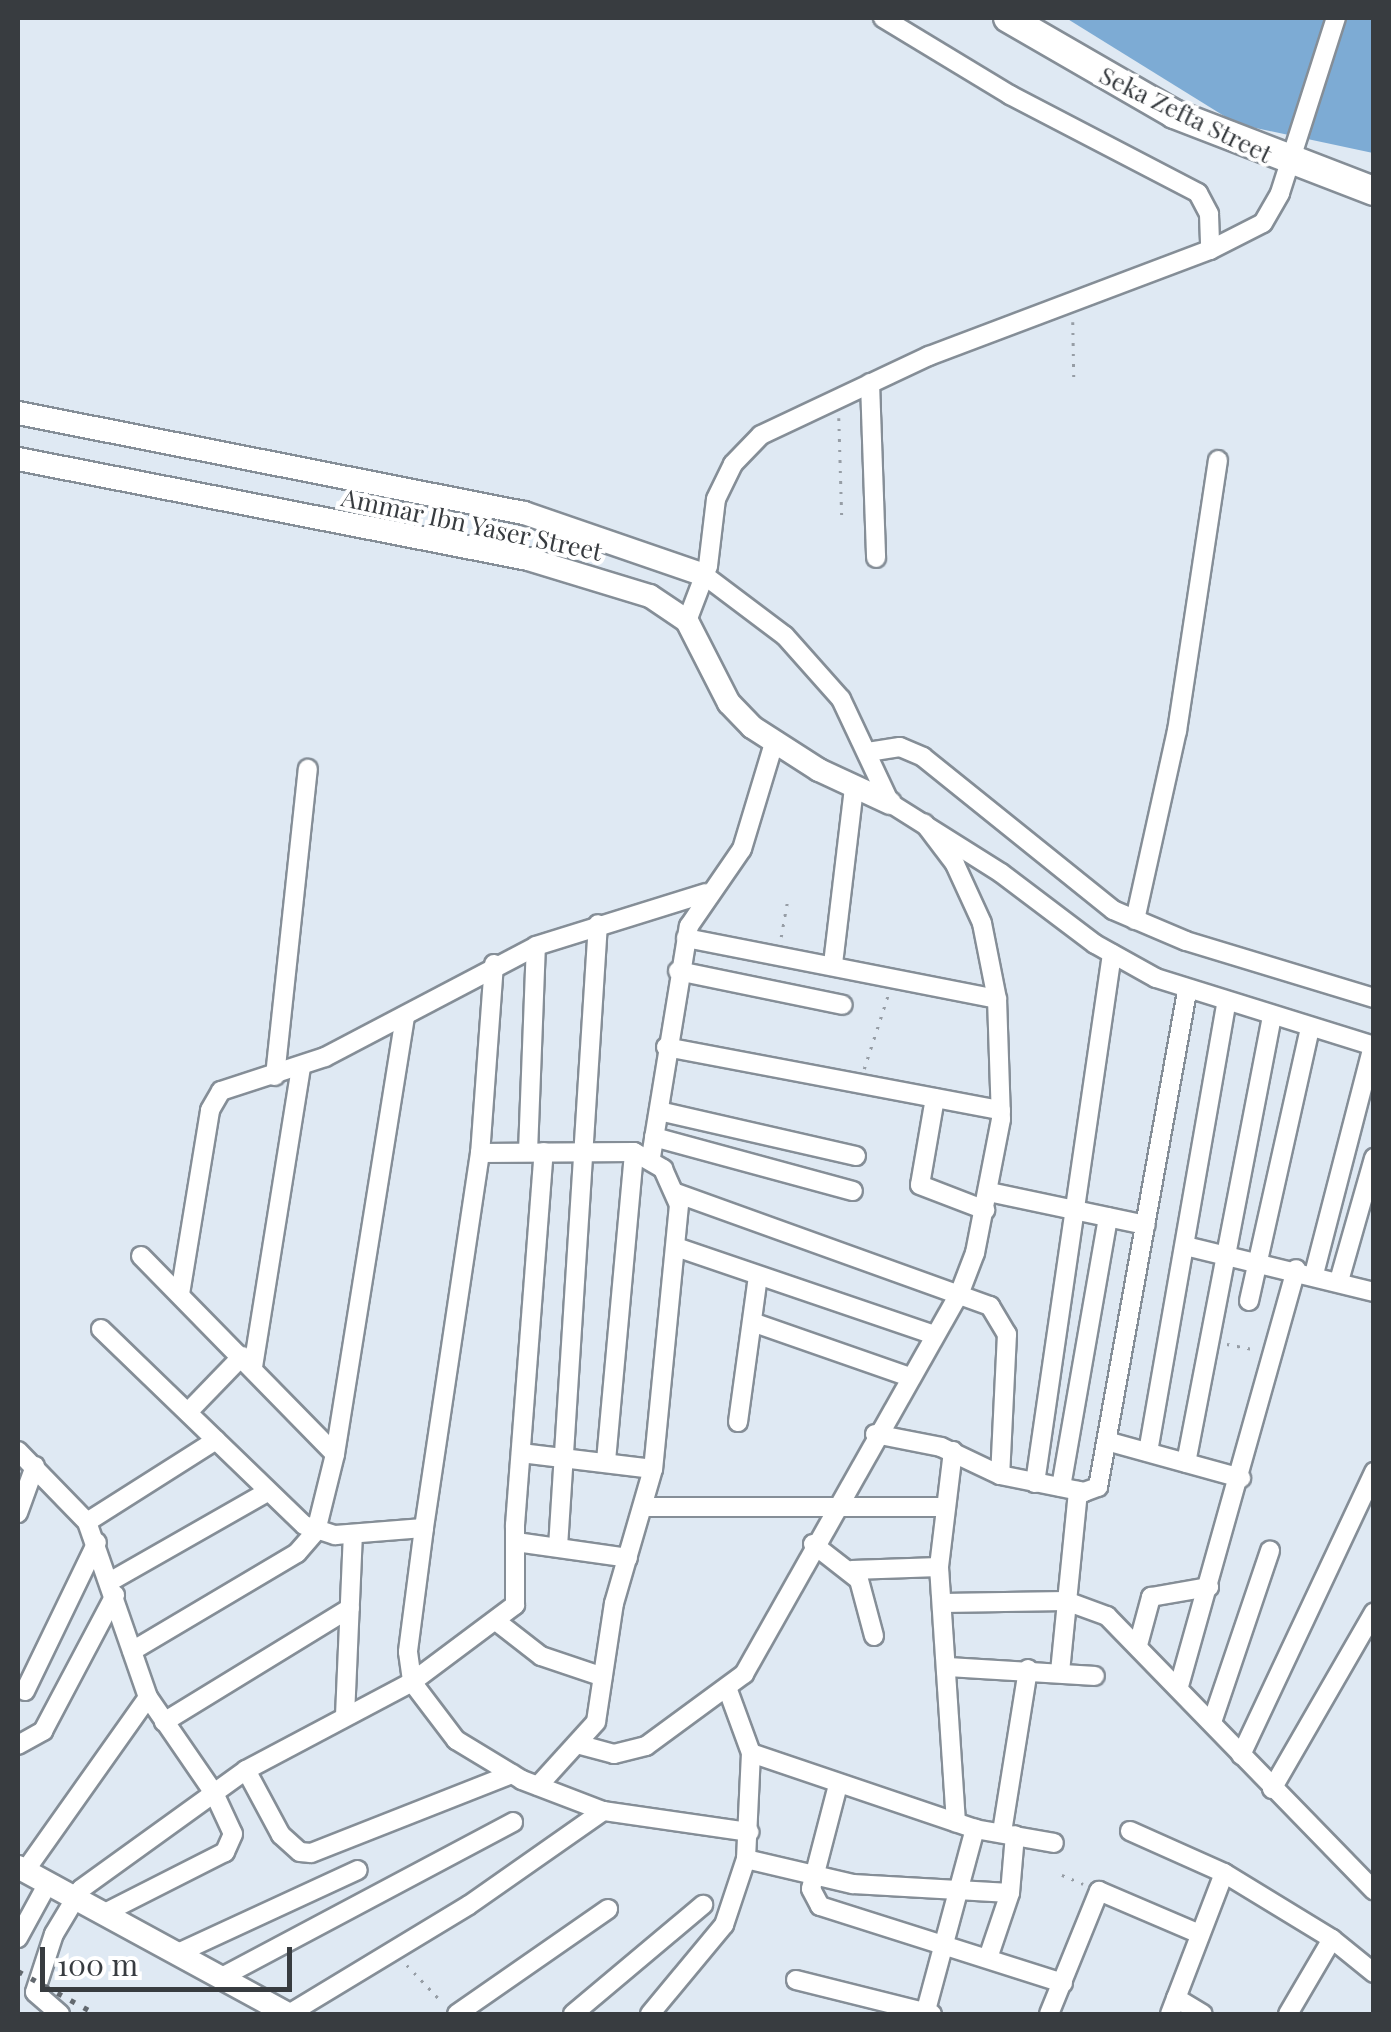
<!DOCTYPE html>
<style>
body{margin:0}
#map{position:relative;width:1391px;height:2032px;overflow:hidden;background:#dfe9f3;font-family:"Playfair Display",serif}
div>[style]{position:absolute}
.water>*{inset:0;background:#7dabd4}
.path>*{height:2.5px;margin-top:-1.25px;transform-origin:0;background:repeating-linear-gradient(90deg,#969da5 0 2.5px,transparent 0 10.5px)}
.roads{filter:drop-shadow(2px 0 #858e97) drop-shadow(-2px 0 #858e97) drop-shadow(0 2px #858e97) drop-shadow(0 -2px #858e97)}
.minor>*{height:18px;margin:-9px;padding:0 9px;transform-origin:9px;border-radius:9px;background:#fff}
.tertiary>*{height:22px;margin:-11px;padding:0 11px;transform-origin:11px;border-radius:11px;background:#fff}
.secondary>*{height:28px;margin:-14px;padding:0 14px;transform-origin:14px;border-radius:14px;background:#fff}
.rail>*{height:5px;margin-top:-2.5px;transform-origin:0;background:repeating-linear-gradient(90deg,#62686e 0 5px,transparent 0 15px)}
span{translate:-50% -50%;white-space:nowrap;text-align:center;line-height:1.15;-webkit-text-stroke:8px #fff;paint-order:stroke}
.street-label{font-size:25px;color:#383c40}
.frame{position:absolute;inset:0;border:20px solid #383c40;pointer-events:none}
.scale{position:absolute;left:40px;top:1947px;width:252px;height:45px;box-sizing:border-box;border:5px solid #383c40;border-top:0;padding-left:12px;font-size:30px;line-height:35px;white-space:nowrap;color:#383c40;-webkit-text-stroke:8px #fff;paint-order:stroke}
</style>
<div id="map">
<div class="water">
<i style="clip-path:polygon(1066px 18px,1373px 18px,1373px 153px,1237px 124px)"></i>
</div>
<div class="path">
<i style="left:1073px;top:322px;width:60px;rotate:89deg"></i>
<i style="left:839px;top:418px;width:104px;rotate:88.3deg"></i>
<i style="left:781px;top:937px;width:34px;rotate:-80deg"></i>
<i style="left:864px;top:1069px;width:78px;rotate:-72deg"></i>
<i style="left:1227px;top:1344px;width:26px;rotate:11deg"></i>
<i style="left:1062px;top:1875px;width:23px;rotate:23deg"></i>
<i style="left:407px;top:1965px;width:52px;rotate:46.5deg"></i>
</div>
<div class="roads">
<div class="minor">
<i style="left:883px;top:18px;width:149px;rotate:31.2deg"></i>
<i style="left:1010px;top:95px;width:212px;rotate:27.5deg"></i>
<i style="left:1198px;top:193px;width:24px;rotate:62deg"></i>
<i style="left:1209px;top:214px;width:36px;rotate:88deg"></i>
<i style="left:870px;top:383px;width:175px;rotate:88deg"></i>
<i style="left:704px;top:575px;width:101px;rotate:37deg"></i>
<i style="left:785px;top:636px;width:84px;rotate:48.4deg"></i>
<i style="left:841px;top:699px;width:115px;rotate:64.8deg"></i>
<i style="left:890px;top:803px;width:131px;rotate:32.2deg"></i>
<i style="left:1001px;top:873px;width:118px;rotate:37.1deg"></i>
<i style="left:1095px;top:944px;width:70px;rotate:29.1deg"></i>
<i style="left:1156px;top:978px;width:228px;rotate:17.3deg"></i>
<i style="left:687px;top:621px;width:59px;rotate:-69.1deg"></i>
<i style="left:708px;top:566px;width:67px;rotate:-83.2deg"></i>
<i style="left:716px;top:499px;width:39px;rotate:-64deg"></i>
<i style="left:733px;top:464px;width:40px;rotate:-46deg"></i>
<i style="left:761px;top:435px;width:186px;rotate:-25.2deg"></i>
<i style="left:929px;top:356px;width:300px;rotate:-20.7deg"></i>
<i style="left:1210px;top:250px;width:59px;rotate:-27deg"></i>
<i style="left:1263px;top:223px;width:34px;rotate:-60deg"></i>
<i style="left:1280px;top:193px;width:184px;rotate:-72.3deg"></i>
<i style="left:868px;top:752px;width:32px;rotate:-9deg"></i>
<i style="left:900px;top:747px;width:25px;rotate:23deg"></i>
<i style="left:923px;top:757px;width:244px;rotate:38.8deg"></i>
<i style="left:1113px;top:910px;width:79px;rotate:23deg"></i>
<i style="left:1186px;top:941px;width:196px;rotate:16.9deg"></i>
<i style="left:1135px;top:920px;width:194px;rotate:-77.5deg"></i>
<i style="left:1177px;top:731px;width:274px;rotate:-81.4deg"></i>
<i style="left:686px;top:938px;width:317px;rotate:11.1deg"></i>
<i style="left:494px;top:964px;width:190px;rotate:94.2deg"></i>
<i style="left:480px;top:1153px;width:379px;rotate:98.5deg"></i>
<i style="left:424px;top:1528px;width:125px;rotate:97.4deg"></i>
<i style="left:408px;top:1652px;width:30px;rotate:82deg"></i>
<i style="left:412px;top:1682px;width:73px;rotate:52.8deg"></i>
<i style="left:456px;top:1740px;width:77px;rotate:31.2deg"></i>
<i style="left:522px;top:1780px;width:87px;rotate:20.9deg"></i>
<i style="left:603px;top:1811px;width:148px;rotate:8.2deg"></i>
<i style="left:833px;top:964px;width:177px;rotate:-83.2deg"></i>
<i style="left:678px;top:971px;width:168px;rotate:11.6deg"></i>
<i style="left:666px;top:1047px;width:341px;rotate:10.7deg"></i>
<i style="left:275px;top:1076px;width:309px;rotate:-83.9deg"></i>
<i style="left:935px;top:1098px;width:88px;rotate:99.8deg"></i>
<i style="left:920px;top:1185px;width:70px;rotate:21deg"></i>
<i style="left:659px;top:1111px;width:202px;rotate:12.9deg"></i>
<i style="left:654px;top:1137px;width:206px;rotate:15.2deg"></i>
<i style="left:528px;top:1152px;width:206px;rotate:-87.8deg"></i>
<i style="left:480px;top:1153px;width:154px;rotate:-0.4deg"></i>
<i style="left:634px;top:1152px;width:34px;rotate:30deg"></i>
<i style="left:663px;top:1169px;width:39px;rotate:66deg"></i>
<i style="left:679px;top:1205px;width:265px;rotate:95.6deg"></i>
<i style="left:653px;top:1469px;width:140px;rotate:106.2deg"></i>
<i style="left:614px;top:1603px;width:120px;rotate:98.6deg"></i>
<i style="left:596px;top:1722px;width:86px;rotate:132.2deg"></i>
<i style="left:651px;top:1157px;width:234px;rotate:-80.7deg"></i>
<i style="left:689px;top:926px;width:93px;rotate:-55.5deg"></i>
<i style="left:742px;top:849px;width:111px;rotate:-73.2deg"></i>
<i style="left:989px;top:1192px;width:160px;rotate:11.9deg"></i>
<i style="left:676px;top:1193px;width:334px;rotate:19.8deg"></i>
<i style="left:990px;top:1306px;width:33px;rotate:59deg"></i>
<i style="left:1007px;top:1334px;width:141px;rotate:92.8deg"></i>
<i style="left:1185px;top:1246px;width:195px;rotate:13.7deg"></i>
<i style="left:679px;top:1248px;width:269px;rotate:18.8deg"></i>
<i style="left:141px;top:1256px;width:277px;rotate:45.6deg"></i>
<i style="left:1314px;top:1274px;width:236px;rotate:-75.5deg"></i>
<i style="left:1339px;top:1281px;width:128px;rotate:-74.1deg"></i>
<i style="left:180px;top:1294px;width:186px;rotate:-80.7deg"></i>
<i style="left:210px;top:1110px;width:22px;rotate:-60deg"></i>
<i style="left:221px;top:1091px;width:109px;rotate:-18.1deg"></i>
<i style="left:325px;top:1057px;width:238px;rotate:-27.7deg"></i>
<i style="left:536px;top:946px;width:178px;rotate:-17.3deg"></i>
<i style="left:1249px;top:1301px;width:279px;rotate:-77.4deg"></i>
<i style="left:752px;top:1322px;width:167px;rotate:19.2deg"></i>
<i style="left:101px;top:1329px;width:282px;rotate:44deg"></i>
<i style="left:304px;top:1525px;width:33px;rotate:18deg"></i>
<i style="left:335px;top:1535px;width:89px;rotate:-4.5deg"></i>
<i style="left:253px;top:1367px;width:303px;rotate:-80.9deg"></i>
<i style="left:188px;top:1412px;width:78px;rotate:-46deg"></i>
<i style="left:738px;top:1422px;width:147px;rotate:-82.2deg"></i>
<i style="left:875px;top:1434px;width:67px;rotate:11.1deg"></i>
<i style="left:941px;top:1447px;width:65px;rotate:25.4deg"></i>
<i style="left:1000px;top:1475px;width:86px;rotate:11.4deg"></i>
<i style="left:1084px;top:1492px;width:15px;rotate:-20deg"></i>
<i style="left:1098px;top:1487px;width:503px;rotate:-79.81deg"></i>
<i style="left:1110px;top:1442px;width:136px;rotate:15.4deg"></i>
<i style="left:18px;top:1451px;width:99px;rotate:45.8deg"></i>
<i style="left:87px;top:1522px;width:185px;rotate:70.8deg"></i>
<i style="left:148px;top:1697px;width:116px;rotate:55.5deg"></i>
<i style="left:214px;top:1793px;width:45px;rotate:65.1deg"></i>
<i style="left:233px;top:1834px;width:20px;rotate:114deg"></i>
<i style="left:225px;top:1852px;width:137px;rotate:153.1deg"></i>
<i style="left:953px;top:1451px;width:117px;rotate:96.9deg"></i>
<i style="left:939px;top:1567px;width:256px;rotate:86.2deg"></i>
<i style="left:1148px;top:1452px;width:454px;rotate:-80.1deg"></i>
<i style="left:521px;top:1453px;width:133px;rotate:6.9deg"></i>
<i style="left:606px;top:1461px;width:310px;rotate:-84.8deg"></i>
<i style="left:1186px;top:1463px;width:453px;rotate:-79.1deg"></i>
<i style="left:1035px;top:1483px;width:535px;rotate:-81.72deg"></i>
<i style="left:1061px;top:1487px;width:274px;rotate:-80.1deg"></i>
<i style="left:644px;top:1507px;width:298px"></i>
<i style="left:18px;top:1513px;width:50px;rotate:-70.1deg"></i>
<i style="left:87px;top:1522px;width:153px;rotate:-32.4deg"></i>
<i style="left:516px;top:1542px;width:113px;rotate:8.1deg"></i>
<i style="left:813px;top:1544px;width:58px;rotate:38deg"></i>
<i style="left:859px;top:1580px;width:58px;rotate:75deg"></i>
<i style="left:558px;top:1547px;width:624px;rotate:-86.33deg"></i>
<i style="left:852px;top:1570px;width:87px;rotate:-2deg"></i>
<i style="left:111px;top:1581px;width:180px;rotate:-29.7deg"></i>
<i style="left:943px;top:1603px;width:123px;rotate:-0.9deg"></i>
<i style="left:1066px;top:1601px;width:44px;rotate:20.1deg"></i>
<i style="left:1107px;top:1616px;width:383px;rotate:45.8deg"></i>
<i style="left:496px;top:1621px;width:57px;rotate:37.9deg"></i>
<i style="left:541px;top:1656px;width:65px;rotate:18.7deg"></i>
<i style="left:1138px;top:1645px;width:50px;rotate:-74.8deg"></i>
<i style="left:1151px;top:1597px;width:59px;rotate:-9.8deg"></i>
<i style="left:132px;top:1651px;width:192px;rotate:-30.7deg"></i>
<i style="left:297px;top:1553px;width:29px;rotate:-49deg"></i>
<i style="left:316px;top:1531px;width:79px;rotate:-76.1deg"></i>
<i style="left:335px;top:1454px;width:443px;rotate:-80.9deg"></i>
<i style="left:949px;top:1667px;width:146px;rotate:3.5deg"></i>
<i style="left:1060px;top:1672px;width:182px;rotate:-84.3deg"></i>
<i style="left:1179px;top:1686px;width:433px;rotate:-74.3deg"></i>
<i style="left:25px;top:1691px;width:165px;rotate:-64.2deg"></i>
<i style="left:345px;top:1716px;width:181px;rotate:-87.5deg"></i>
<i style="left:164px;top:1722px;width:218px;rotate:-31.5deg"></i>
<i style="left:1212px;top:1722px;width:181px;rotate:-71.3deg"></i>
<i style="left:577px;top:1744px;width:38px;rotate:15deg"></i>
<i style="left:614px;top:1754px;width:33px;rotate:-14deg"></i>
<i style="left:646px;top:1746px;width:122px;rotate:-36.3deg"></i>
<i style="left:744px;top:1674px;width:439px;rotate:-60.5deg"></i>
<i style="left:960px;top:1292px;width:42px;rotate:-69deg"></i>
<i style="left:975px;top:1253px;width:136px;rotate:-79deg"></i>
<i style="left:1001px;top:1119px;width:120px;rotate:-91.9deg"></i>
<i style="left:997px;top:999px;width:77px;rotate:-101.2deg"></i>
<i style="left:982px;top:923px;width:65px;rotate:-114.6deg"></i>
<i style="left:955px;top:864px;width:51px;rotate:-127.1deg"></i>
<i style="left:18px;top:1745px;width:29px;rotate:-29deg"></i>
<i style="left:43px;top:1731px;width:154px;rotate:-62.1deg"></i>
<i style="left:751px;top:1753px;width:237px;rotate:18.7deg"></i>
<i style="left:975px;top:1829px;width:80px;rotate:10deg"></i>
<i style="left:1241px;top:1755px;width:313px;rotate:-64.8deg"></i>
<i style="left:246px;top:1770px;width:74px;rotate:61.7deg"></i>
<i style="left:281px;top:1835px;width:25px;rotate:42deg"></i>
<i style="left:300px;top:1852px;width:11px;rotate:5deg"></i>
<i style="left:311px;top:1853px;width:216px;rotate:-21.5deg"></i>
<i style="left:838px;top:1785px;width:107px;rotate:104.6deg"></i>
<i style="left:811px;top:1889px;width:19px;rotate:62deg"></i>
<i style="left:820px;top:1906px;width:255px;rotate:17.6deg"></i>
<i style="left:1272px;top:1789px;width:204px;rotate:-60deg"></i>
<i style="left:1130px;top:1831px;width:103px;rotate:24.1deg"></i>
<i style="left:1224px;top:1873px;width:127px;rotate:31.4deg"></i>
<i style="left:1332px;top:1939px;width:54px;rotate:39deg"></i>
<i style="left:1002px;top:1832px;width:165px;rotate:-80.9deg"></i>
<i style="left:746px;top:1859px;width:110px;rotate:13.2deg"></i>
<i style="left:853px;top:1884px;width:157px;rotate:3.3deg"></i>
<i style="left:25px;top:1871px;width:213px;rotate:-54.7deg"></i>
<i style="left:18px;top:1938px;width:63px;rotate:-61.4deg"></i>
<i style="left:176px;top:1954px;width:200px;rotate:-24.8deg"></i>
<i style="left:988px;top:1958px;width:69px;rotate:-71.3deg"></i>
<i style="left:1010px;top:1893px;width:58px;rotate:-85.1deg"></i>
<i style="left:220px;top:1978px;width:332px;rotate:-28deg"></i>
<i style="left:796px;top:1980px;width:140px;rotate:14deg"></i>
<i style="left:1176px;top:1998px;width:31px;rotate:31deg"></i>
<i style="left:60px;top:2014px;width:33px;rotate:-139deg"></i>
<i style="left:35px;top:1992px;width:61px;rotate:-71.9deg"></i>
<i style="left:54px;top:1934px;width:52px;rotate:-59deg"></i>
<i style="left:81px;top:1889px;width:203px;rotate:-35.8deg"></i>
<i style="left:246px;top:1770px;width:188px;rotate:-27.9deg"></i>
<i style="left:412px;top:1682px;width:129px;rotate:-36.8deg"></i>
<i style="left:515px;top:1605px;width:80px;rotate:-90deg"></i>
<i style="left:515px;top:1525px;width:374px;rotate:-85.6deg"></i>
<i style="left:289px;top:2014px;width:210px;rotate:-31.2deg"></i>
<i style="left:469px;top:1905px;width:164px;rotate:-35deg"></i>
<i style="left:457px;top:2014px;width:184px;rotate:-34.8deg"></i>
<i style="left:573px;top:2014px;width:170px;rotate:-40deg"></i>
<i style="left:650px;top:2014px;width:116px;rotate:-50.3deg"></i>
<i style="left:724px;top:1925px;width:70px;rotate:-71.6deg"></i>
<i style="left:746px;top:1859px;width:106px;rotate:-87.3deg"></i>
<i style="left:751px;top:1753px;width:67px;rotate:-110.1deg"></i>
<i style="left:925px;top:2014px;width:192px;rotate:-74.9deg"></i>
<i style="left:1049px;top:2014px;width:133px;rotate:-67.9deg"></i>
<i style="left:1099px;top:1891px;width:110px;rotate:23.1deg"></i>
<i style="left:1170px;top:2014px;width:151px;rotate:-69deg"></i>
<i style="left:1288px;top:2014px;width:87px;rotate:-59.6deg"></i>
</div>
<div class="tertiary">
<i style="left:18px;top:413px;width:516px;rotate:11.18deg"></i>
<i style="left:524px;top:513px;width:190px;rotate:19deg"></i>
<i style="left:18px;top:459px;width:520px;rotate:11.09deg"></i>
<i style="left:528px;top:559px;width:127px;rotate:16.9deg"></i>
<i style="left:650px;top:596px;width:45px;rotate:34deg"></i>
<i style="left:687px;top:621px;width:92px;rotate:62.9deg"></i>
<i style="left:729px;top:703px;width:33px;rotate:46deg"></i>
<i style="left:752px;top:727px;width:80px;rotate:32.7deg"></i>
<i style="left:819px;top:770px;width:78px;rotate:24.9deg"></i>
<i style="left:18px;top:1867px;width:307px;rotate:28.6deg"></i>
</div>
<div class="secondary">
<i style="left:1008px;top:18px;width:192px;rotate:30deg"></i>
<i style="left:1174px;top:114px;width:214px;rotate:21.1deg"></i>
</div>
</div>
<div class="rail">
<i style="left:18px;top:1971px;width:89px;rotate:28.9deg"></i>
</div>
<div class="street-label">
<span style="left:1186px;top:114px;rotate:26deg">Seka Zefta Street</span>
<span style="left:472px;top:524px;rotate:12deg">Ammar Ibn Yaser Street</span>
</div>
<div class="frame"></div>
<div class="scale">100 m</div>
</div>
